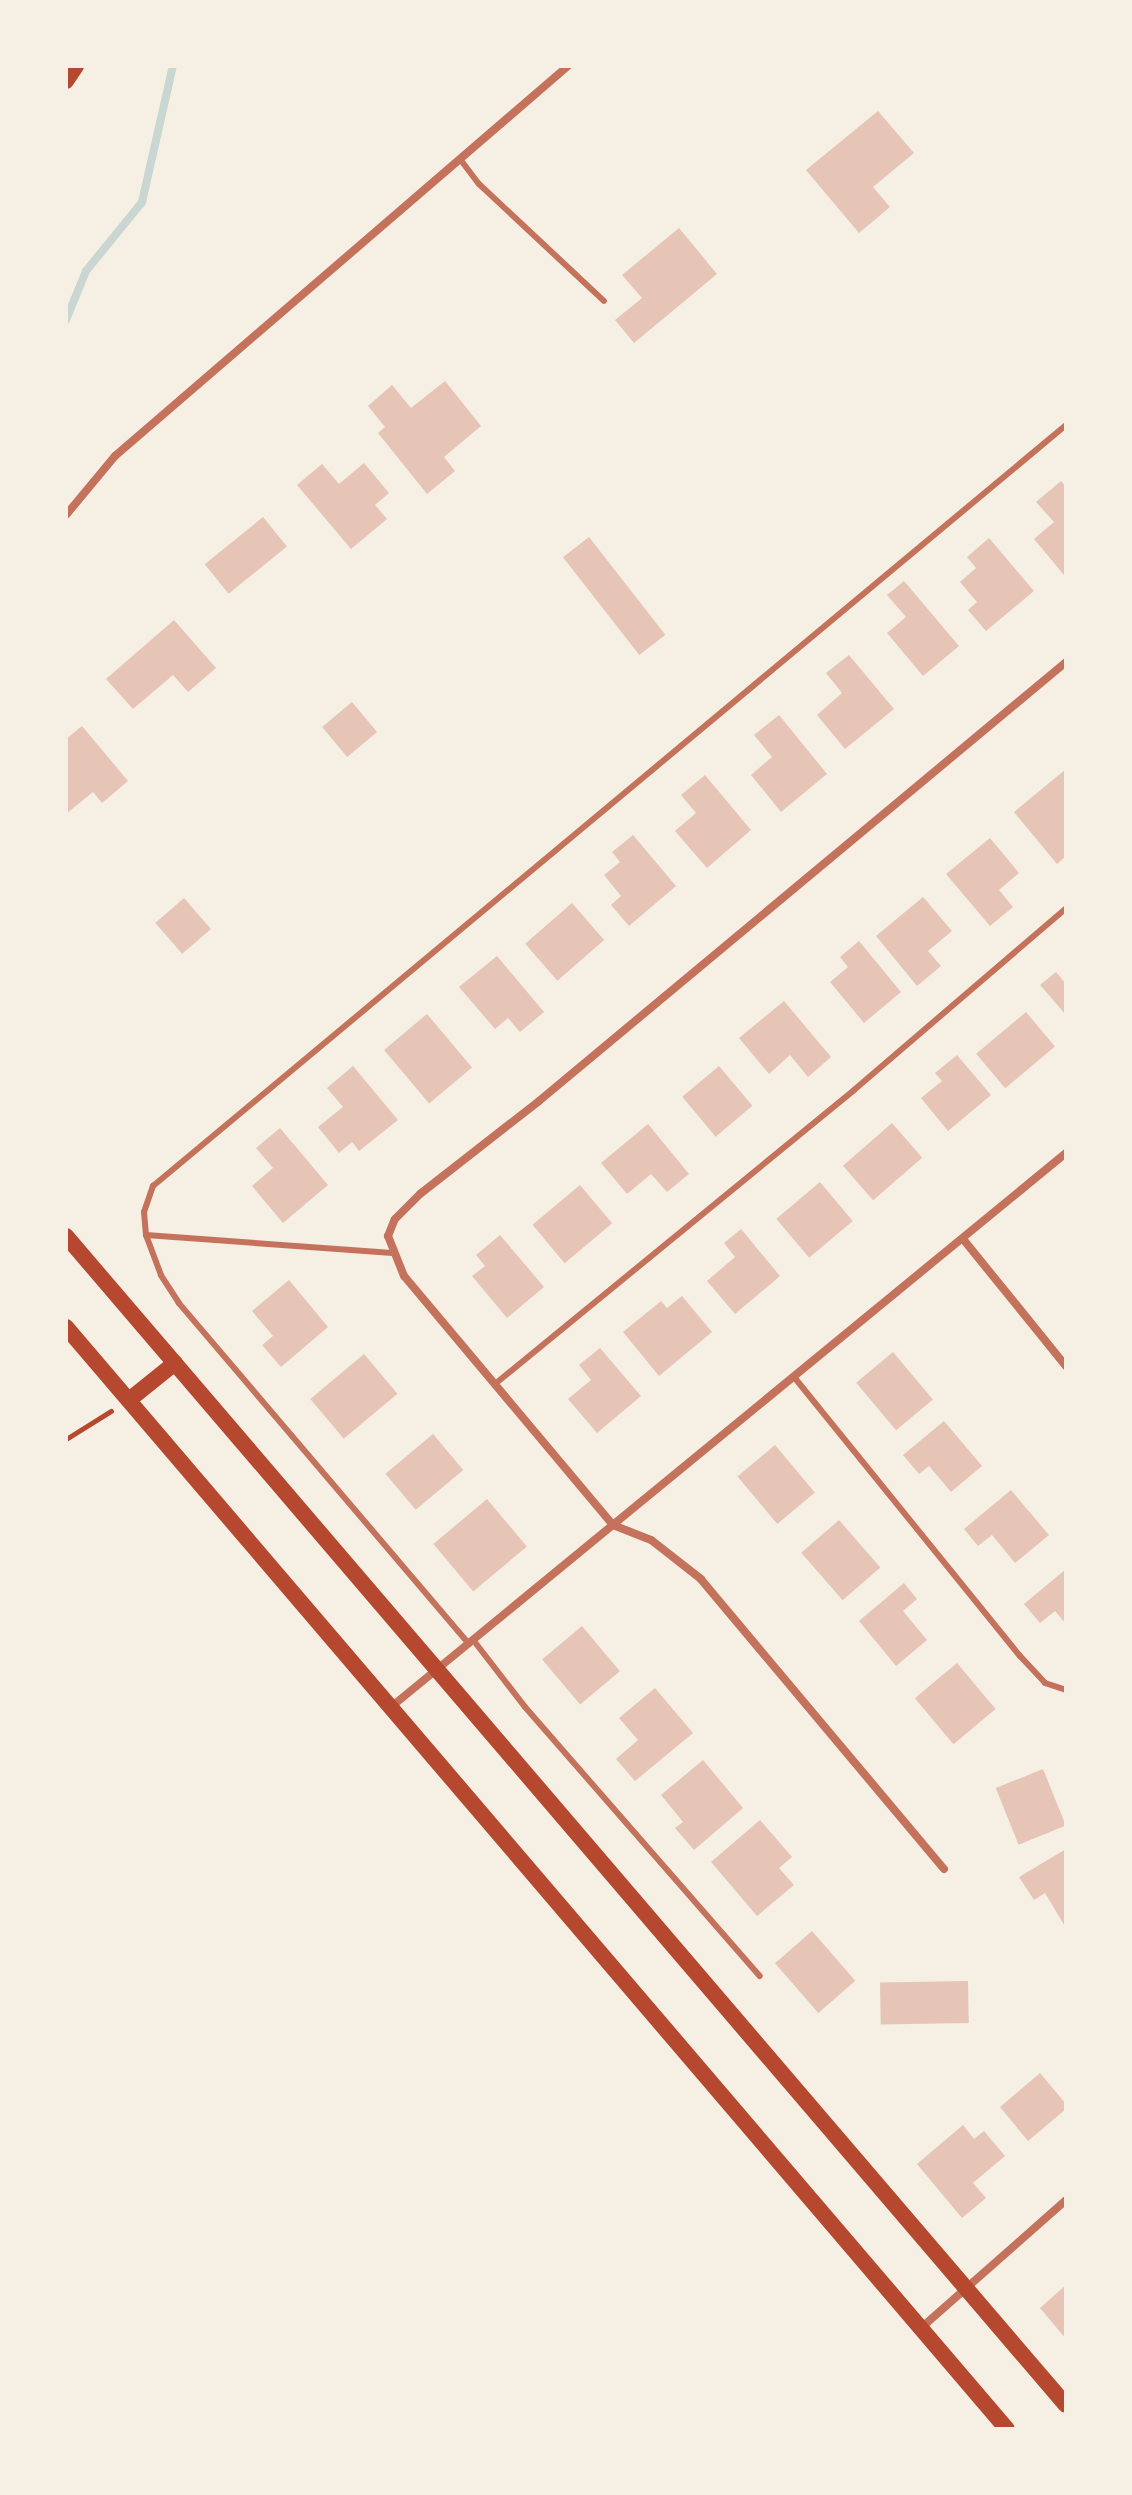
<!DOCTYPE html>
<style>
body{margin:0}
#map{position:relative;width:1132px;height:2495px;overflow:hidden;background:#f6efe4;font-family:"Playfair Display",serif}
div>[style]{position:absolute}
.stream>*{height:8px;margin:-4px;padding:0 4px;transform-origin:4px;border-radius:4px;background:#c9d6d2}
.building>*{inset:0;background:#e6c5b7;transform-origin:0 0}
.path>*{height:5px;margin:-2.5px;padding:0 2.5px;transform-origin:2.5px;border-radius:2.5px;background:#b5482f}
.service>*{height:6px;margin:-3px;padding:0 3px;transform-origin:3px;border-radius:3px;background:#c5725c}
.minor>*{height:8px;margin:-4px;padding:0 4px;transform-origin:4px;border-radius:4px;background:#c5725c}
.secondary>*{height:16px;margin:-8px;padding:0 8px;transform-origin:8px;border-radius:8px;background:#b5482f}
span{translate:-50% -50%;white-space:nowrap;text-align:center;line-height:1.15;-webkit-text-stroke:6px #f6efe4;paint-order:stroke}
.frame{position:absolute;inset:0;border:68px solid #f6efe4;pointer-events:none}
</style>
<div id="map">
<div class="stream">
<i style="left:66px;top:320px;width:53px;rotate:-67.8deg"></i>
<i style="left:86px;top:271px;width:89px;rotate:-50.9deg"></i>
<i style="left:142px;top:202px;width:139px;rotate:-77.2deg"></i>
</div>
<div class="building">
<i style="clip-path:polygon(878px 111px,914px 153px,873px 187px,890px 207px,859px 233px,806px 170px)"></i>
<i style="clip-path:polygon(679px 228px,717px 274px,634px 343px,615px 320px,642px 298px,622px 275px)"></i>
<i style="clip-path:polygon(445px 381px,481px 426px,444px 457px,455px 471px,427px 494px,378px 433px,385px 427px,368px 406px,392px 385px,411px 408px)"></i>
<i style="clip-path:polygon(364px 463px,389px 493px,375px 505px,387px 519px,351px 549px,297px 485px,322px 464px,339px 484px)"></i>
<i style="clip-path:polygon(1061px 481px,1066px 487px,1064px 575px,1034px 539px,1054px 522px,1036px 502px)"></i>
<i style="left:263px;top:517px;width:38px;height:75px;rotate:51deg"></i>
<i style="left:589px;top:537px;width:124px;height:33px;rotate:52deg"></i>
<i style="clip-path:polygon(989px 538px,1034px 591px,986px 631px,968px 610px,977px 602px,960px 582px,976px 568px,967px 557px)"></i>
<i style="clip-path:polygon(904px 581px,959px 646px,923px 676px,887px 633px,906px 617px,887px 595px)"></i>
<i style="clip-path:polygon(174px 620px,216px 668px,188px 692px,173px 675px,133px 709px,106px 679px)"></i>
<i style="clip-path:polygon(849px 655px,894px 709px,845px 749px,817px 715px,842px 693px,826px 673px)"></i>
<i style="left:352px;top:702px;width:39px;height:39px;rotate:50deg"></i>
<i style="clip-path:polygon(779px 715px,827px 774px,781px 812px,751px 775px,772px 757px,754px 735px)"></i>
<i style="clip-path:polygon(82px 726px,128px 781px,102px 803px,93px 792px,66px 814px,66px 739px)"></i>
<i style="clip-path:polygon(1066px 769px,1066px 856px,1057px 864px,1014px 812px)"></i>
<i style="clip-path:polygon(705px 775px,751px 830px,707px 868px,675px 831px,696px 813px,681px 795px)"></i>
<i style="clip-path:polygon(633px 835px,676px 886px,629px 926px,611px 905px,621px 896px,604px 875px,620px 862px,612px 852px)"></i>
<i style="clip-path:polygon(990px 838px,1019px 873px,999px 890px,1013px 907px,990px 926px,946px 874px)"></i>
<i style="clip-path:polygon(923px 897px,952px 931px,928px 951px,941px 966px,917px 986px,876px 936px)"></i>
<i style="left:184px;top:898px;width:41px;height:38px;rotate:49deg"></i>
<i style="left:572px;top:903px;width:49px;height:62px;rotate:49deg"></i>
<i style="clip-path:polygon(859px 941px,901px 992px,864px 1023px,830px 982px,848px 967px,840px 957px)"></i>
<i style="clip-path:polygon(497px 956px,544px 1012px,520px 1032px,508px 1018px,495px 1029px,459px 987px)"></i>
<i style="clip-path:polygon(1056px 972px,1066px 984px,1066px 1015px,1040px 985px)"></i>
<i style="clip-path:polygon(784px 1001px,831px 1057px,808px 1077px,790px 1055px,769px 1074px,739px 1038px)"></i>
<i style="left:1026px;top:1012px;width:45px;height:65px;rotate:50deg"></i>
<i style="left:427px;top:1014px;width:70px;height:56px;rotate:50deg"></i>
<i style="clip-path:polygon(957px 1055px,991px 1095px,948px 1131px,921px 1098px,942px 1081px,935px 1073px)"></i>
<i style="clip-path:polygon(353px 1066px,398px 1120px,359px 1151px,352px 1142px,339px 1153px,318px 1127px,343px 1107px,327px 1088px)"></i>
<i style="left:719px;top:1066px;width:52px;height:48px;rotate:50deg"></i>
<i style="left:892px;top:1123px;width:46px;height:65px;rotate:49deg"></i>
<i style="clip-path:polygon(648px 1124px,689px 1174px,667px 1192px,651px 1174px,627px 1194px,601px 1163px)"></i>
<i style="clip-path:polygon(280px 1128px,328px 1185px,283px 1223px,252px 1186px,273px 1168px,256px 1148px)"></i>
<i style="left:820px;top:1182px;width:51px;height:57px;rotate:50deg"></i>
<i style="left:580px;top:1185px;width:50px;height:62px;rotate:50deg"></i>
<i style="clip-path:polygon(741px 1229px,780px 1276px,735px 1314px,707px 1281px,735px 1257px,724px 1243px)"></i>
<i style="clip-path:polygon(500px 1235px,544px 1287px,507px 1318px,472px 1276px,485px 1266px,476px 1255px)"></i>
<i style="clip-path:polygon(289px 1280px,328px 1327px,281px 1367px,262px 1345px,273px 1336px,252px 1311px)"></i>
<i style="clip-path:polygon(682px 1296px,712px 1332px,659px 1376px,623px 1332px,661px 1301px,667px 1308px)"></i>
<i style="clip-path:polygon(600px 1348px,641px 1396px,597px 1433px,568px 1399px,591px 1380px,579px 1365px)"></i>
<i style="left:893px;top:1352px;width:62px;height:48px;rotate:50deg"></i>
<i style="left:364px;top:1354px;width:52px;height:70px;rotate:50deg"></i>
<i style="clip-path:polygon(944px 1421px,982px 1466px,951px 1492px,929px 1466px,919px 1474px,903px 1455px)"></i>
<i style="left:433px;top:1434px;width:47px;height:62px;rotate:50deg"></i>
<i style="left:775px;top:1445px;width:62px;height:49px;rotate:50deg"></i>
<i style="clip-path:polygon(1011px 1490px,1049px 1535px,1015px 1563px,992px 1535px,978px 1546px,964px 1529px)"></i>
<i style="left:487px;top:1499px;width:62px;height:70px;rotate:50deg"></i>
<i style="left:839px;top:1520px;width:63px;height:50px;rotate:49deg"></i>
<i style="clip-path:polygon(1066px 1569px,1066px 1624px,1055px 1611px,1040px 1623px,1024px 1604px)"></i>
<i style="clip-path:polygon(904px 1583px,917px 1599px,903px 1611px,927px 1640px,896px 1666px,859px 1621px)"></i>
<i style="left:582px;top:1626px;width:59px;height:52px;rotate:50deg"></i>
<i style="left:957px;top:1663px;width:60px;height:55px;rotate:50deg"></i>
<i style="clip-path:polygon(655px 1688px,693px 1733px,635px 1781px,616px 1759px,638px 1740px,619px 1718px)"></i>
<i style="clip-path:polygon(703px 1760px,743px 1808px,694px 1850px,675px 1828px,683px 1822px,661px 1795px)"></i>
<i style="left:1043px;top:1769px;width:61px;height:51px;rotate:68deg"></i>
<i style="clip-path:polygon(760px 1820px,792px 1857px,779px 1868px,794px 1885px,757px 1916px,711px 1862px)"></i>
<i style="clip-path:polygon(1066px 1849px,1066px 1928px,1045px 1893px,1034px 1900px,1019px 1877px)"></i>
<i style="left:812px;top:1931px;width:66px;height:49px;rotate:49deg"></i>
<i style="left:968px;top:1981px;width:42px;height:88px;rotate:89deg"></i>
<i style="clip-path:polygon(1040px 2073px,1066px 2104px,1066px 2109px,1028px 2141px,1000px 2107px)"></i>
<i style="clip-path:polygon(963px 2125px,974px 2139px,984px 2131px,1005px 2156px,973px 2183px,986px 2198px,962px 2218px,917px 2164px)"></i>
<i style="clip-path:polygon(1066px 2285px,1066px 2339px,1040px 2308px)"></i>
</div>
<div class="path">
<i style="left:66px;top:1439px;width:53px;rotate:-31.9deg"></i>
</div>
<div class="service">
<i style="left:460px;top:159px;width:31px;rotate:53deg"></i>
<i style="left:479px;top:184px;width:171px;rotate:43.1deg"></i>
<i style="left:146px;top:1235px;width:247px;rotate:4.2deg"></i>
<i style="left:794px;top:1377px;width:359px;rotate:51deg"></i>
<i style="left:1020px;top:1656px;width:37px;rotate:47deg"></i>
<i style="left:1045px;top:1683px;width:22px;rotate:18deg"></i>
<i style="left:495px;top:1384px;width:464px;rotate:-39.3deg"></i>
<i style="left:854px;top:1090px;width:279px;rotate:-40.6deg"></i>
<i style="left:474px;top:1641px;width:83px;rotate:52.3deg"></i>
<i style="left:525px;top:1707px;width:357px;rotate:48.9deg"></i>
<i style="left:469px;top:1644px;width:448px;rotate:-130.4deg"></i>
<i style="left:179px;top:1303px;width:33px;rotate:-123deg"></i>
<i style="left:161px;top:1275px;width:43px;rotate:-110.6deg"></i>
<i style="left:146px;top:1235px;width:23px;rotate:-95deg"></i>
<i style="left:144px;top:1212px;width:28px;rotate:-71deg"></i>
<i style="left:153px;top:1186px;width:1189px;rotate:-39.81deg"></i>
</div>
<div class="minor">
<i style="left:66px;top:515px;width:77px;rotate:-50.3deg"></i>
<i style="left:115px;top:456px;width:598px;rotate:-40.73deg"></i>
<i style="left:963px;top:1239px;width:164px;rotate:51deg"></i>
<i style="left:391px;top:1707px;width:873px;rotate:-39.38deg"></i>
<i style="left:944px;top:1869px;width:378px;rotate:-130deg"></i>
<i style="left:701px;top:1579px;width:63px;rotate:-142deg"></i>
<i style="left:651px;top:1540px;width:41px;rotate:-158.5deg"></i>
<i style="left:613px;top:1525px;width:325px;rotate:-130deg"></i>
<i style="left:404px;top:1276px;width:43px;rotate:-111.8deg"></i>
<i style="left:388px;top:1236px;width:18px;rotate:-68deg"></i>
<i style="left:395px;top:1219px;width:35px;rotate:-45deg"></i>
<i style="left:420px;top:1194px;width:151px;rotate:-38deg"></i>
<i style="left:539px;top:1101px;width:686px;rotate:-39.79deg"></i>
<i style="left:921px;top:2328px;width:193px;rotate:-41.4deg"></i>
</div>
<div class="secondary">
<i style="left:66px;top:81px;width:18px;rotate:-56deg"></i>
<i style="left:66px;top:1236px;width:1538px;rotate:49.46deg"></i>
<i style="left:66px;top:1327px;width:1449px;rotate:49.51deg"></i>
<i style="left:129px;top:1400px;width:59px;rotate:-38.8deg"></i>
</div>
<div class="frame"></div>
</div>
